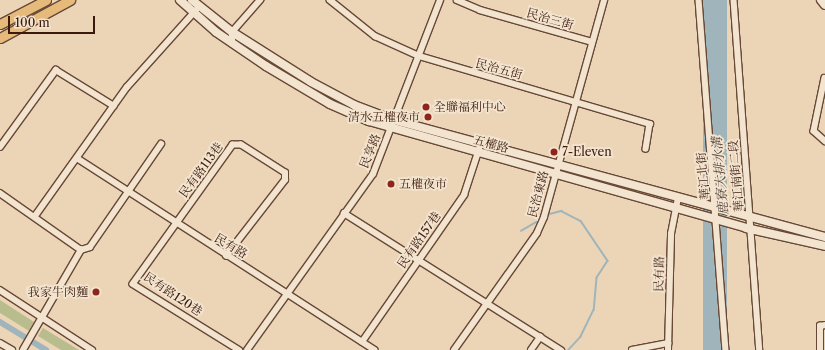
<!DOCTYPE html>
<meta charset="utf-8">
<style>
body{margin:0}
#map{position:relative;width:825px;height:350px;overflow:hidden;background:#ecd5b6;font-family:"Libre Caslon Text","Noto Serif TC",serif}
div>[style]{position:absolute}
.green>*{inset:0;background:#b9bd8d}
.water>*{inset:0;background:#a0b5bb;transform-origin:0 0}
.stream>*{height:1.5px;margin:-0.75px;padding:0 0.75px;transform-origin:0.75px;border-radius:0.75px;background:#a0b5bb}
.canal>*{height:6px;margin:-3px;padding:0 3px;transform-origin:3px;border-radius:3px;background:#a0b5bb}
.roads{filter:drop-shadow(1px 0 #674836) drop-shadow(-1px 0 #674836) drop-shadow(0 1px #674836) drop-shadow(0 -1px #674836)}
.street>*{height:5.5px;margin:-2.75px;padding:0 2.75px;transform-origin:2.75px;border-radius:2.75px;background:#f3e4d0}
.secondary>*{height:8px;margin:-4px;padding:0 4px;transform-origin:4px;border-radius:4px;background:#f3e4d0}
.primary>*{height:9px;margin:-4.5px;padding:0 4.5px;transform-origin:4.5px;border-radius:4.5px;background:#e6ba7b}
.dots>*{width:11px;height:11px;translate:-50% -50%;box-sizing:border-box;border:2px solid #f3e4d0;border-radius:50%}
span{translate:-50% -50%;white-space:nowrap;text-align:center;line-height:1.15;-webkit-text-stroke:3.5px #f3e4d0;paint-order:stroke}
.street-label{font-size:12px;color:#3b190b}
.poi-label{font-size:12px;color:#3b190b}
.left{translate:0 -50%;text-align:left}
.right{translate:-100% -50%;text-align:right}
.water-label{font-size:13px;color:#594840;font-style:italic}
.scale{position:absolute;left:8px;top:16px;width:87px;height:18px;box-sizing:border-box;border:2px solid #3b190b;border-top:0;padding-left:5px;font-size:12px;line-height:14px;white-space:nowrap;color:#3b190b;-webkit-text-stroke:3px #f3e4d0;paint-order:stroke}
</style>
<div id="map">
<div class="green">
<i style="clip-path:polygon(0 300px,34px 322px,29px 331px,0 313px)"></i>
<i style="clip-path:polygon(43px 328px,79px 350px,61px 350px,38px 336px)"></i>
</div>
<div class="water">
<i style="left:703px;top:0;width:24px;height:351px"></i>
</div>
<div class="stream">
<i style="left:546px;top:215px;width:16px;rotate:-15deg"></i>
<i style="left:561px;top:211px;width:22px;rotate:27deg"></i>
<i style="left:581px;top:221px;width:48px;rotate:56deg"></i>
<i style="left:608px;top:261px;width:20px;rotate:123deg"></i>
<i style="left:597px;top:278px;width:32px;rotate:95deg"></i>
<i style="left:594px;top:310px;width:30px;rotate:116deg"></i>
<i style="left:581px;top:337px;width:18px;rotate:133deg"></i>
<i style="left:521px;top:231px;width:22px;rotate:-30deg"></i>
</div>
<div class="canal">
<i style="left:0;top:322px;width:54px;rotate:31.3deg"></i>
</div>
<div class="roads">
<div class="street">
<i style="left:330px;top:0;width:58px;rotate:38.7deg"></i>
<i style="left:375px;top:36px;width:48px;rotate:24.4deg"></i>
<i style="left:419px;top:56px;width:241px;rotate:16.4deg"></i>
<i style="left:650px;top:124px;width:25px;rotate:99deg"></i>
<i style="left:457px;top:0;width:25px;rotate:23deg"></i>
<i style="left:480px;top:10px;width:116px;rotate:15.9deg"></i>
<i style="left:699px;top:0;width:351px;rotate:85.6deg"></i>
<i style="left:734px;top:0;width:351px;rotate:85.8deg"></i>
<i style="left:232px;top:44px;width:12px;rotate:-90deg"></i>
<i style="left:232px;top:32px;width:43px;rotate:-48.8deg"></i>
<i style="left:825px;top:78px;width:54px;rotate:101.7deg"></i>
<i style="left:814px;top:131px;width:15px;rotate:42deg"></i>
<i style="left:0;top:147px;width:95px;rotate:-54deg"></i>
<i style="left:56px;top:70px;width:68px;rotate:31.8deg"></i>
<i style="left:77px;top:158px;width:354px;rotate:32.8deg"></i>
<i style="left:0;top:193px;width:99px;rotate:35.1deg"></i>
<i style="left:344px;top:213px;width:257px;rotate:32.3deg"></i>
<i style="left:35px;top:216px;width:158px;rotate:-54.5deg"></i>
<i style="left:127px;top:87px;width:103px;rotate:-48.1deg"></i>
<i style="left:81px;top:250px;width:9px;rotate:-18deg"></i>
<i style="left:90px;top:247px;width:125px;rotate:-55.4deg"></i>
<i style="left:226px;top:256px;width:96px;rotate:-52.2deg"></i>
<i style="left:285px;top:180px;width:7px;rotate:-90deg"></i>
<i style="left:285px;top:173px;width:52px;rotate:-147.5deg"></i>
<i style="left:241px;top:145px;width:8px;rotate:180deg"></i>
<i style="left:233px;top:145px;width:171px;rotate:125.7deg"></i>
<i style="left:133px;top:284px;width:125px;rotate:31.9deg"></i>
<i style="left:0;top:290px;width:110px;rotate:33.1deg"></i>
<i style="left:362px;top:342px;width:179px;rotate:-55.2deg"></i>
<i style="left:464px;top:195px;width:48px;rotate:-71.9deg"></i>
<i style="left:0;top:343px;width:14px;rotate:30deg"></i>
<i style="left:23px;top:350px;width:116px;rotate:-59.9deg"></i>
<i style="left:247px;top:350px;width:216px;rotate:-54.4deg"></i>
<i style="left:373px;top:174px;width:186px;rotate:-68.9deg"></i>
<i style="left:454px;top:350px;width:143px;rotate:-54.6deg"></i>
<i style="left:537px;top:233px;width:17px;rotate:-66deg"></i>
<i style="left:544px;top:217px;width:225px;rotate:-74.5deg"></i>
<i style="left:531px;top:350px;width:16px;rotate:-55deg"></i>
<i style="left:632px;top:350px;width:37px;rotate:-11deg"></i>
<i style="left:668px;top:350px;width:116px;rotate:-88.5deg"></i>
<i style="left:671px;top:234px;width:37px;rotate:-79deg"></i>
<i style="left:820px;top:350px;width:24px;rotate:-90deg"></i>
<i style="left:820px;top:326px;width:5px;rotate:-11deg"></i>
</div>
<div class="secondary">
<i style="left:180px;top:0;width:48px;rotate:41.6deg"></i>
<i style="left:216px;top:32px;width:60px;rotate:34.2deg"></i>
<i style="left:266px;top:66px;width:74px;rotate:30.7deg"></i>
<i style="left:330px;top:104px;width:43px;rotate:23.6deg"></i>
<i style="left:369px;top:121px;width:392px;rotate:15.8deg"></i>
<i style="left:746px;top:228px;width:81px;rotate:12.8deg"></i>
<i style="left:192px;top:0;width:51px;rotate:38.7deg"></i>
<i style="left:232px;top:32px;width:93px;rotate:32.3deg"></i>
<i style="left:311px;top:82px;width:49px;rotate:28.1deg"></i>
<i style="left:354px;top:105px;width:43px;rotate:20.6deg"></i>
<i style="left:394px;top:120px;width:447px;rotate:15.2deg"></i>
<i style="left:821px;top:0;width:6px;rotate:51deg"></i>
</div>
<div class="primary">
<i style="left:0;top:24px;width:52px;rotate:-27.6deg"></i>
<i style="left:0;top:38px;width:80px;rotate:-28.5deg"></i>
</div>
</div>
<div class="dots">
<i style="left:426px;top:107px;background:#8f2418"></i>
<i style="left:428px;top:117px;background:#8f2418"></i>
<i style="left:554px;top:152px;background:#8f2418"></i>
<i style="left:391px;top:184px;background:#8f2418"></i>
<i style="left:96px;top:292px;background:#8f2418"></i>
</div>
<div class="street-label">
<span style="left:550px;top:19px;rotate:16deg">民治三街</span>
<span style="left:499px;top:69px;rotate:15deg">民治五街</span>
<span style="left:491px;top:144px;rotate:15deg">五權路</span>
<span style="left:370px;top:151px;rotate:-68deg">民享路</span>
<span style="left:201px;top:170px;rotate:-54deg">民有路113巷</span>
<span style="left:703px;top:176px;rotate:-95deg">華江北街</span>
<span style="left:736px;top:176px;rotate:-95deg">華江南街二段</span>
<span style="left:538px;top:194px;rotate:-75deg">民治東路</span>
<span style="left:419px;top:240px;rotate:-55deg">民有路157巷</span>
<span style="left:231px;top:246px;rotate:31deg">民有路</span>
<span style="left:659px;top:274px;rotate:-89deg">民有路</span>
<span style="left:173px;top:294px;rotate:34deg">民有路120巷</span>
</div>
<div class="poi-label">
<span class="left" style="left:434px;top:107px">全聯福利中心</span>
<span class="right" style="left:420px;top:117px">清水五權夜市</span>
<span class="left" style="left:562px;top:152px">7-Eleven</span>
<span class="left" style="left:399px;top:184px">五權夜市</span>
<span class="right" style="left:88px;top:292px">我家牛肉麵</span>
</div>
<div class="water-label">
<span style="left:720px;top:176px;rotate:-95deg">鹿寮大排水溝</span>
</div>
<div class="scale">100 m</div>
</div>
